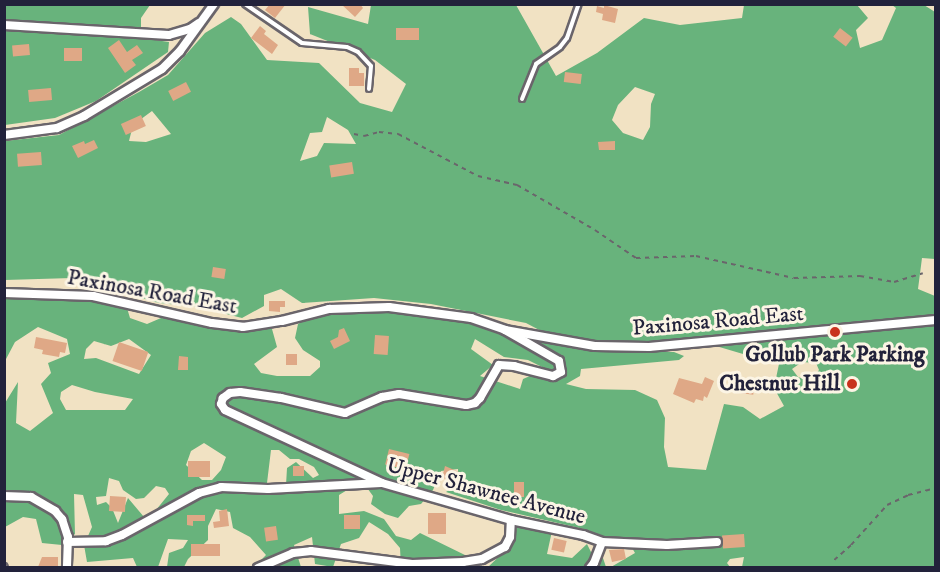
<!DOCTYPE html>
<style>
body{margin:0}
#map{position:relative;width:940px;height:572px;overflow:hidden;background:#f1e2c3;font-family:"IM FELL DW Pica",serif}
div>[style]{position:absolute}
.forest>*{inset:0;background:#68b37c}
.building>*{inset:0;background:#dfa886;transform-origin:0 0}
.path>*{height:1.5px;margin-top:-0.75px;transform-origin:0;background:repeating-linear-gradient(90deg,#6a656b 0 4.5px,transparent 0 9px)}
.roads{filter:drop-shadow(2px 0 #6a656b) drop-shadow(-2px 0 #6a656b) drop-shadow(0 2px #6a656b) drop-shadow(0 -2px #6a656b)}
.lane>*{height:4px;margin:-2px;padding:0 2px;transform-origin:2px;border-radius:2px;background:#fff}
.street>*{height:8px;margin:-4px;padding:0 4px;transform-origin:4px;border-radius:4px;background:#fff}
.dots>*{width:16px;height:16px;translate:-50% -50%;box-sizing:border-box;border:3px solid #fcf5e5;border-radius:50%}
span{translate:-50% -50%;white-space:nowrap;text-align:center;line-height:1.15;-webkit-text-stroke:6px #fcf5e5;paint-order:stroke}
.street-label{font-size:22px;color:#22223b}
.poi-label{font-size:22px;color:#22223b;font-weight:700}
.right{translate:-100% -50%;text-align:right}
.frame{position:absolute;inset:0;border:6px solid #22223b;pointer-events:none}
</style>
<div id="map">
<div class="forest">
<i style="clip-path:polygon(4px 5px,150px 5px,141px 18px,141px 38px,169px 42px,168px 52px,96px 101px,55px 118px,5px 125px)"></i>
<i style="clip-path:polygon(evenodd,371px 5px,516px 5px,556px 76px,597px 53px,644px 18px,680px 25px,742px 18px,744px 5px,857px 5px,868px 18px,856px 30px,860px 48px,882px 40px,896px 8px,892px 5px,924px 5px,935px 12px,935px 259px,922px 258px,918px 289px,935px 296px,936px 566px,742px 567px,744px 557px,730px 559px,727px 563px,730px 567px,611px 567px,635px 553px,628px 541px,603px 538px,588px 530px,501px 510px,446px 492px,458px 484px,458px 469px,441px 471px,433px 490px,421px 504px,409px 506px,398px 518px,385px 514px,371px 504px,373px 496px,362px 481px,339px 495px,339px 514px,364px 511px,384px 519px,396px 536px,411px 540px,420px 533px,467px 556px,461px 567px,401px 567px,400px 548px,388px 534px,369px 522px,359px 538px,341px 544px,333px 567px,315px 564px,312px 537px,294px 545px,301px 567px,254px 567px,266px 555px,250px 537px,233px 528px,230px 512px,216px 509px,208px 526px,208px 540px,188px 559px,184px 567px,167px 567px,169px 553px,183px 548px,188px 540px,168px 539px,158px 567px,137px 567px,133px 558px,87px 562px,84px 545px,92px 527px,83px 495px,74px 494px,75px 534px,62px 545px,42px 543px,36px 519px,23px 517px,5px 527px,5px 403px,18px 382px,16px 423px,30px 431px,53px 413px,41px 384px,51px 373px,48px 363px,70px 354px,67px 339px,38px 327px,15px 342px,5px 361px,5px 298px,65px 298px,102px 302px,127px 308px,130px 318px,147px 324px,161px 318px,179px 319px,233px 329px,272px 329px,277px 347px,254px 364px,261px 373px,277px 376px,310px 376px,320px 367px,320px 361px,303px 350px,295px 338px,298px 324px,314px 315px,333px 311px,385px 311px,443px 315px,502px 331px,602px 351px,674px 352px,684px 356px,679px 360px,581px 369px,580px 376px,566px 384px,586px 389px,635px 390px,657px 400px,665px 418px,664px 447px,668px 467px,706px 470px,724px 404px,743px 407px,760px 419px,784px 406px,774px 388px,780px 359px,743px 354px,716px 346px,711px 339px,659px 344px,589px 341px,545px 333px,526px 323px,431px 304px,374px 298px,302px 303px,281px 289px,264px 295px,264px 306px,242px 318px,199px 307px,159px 303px,72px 278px,5px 280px,5px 141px,59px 135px,139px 92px,168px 75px,205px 33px,231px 17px,241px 24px,267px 60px,319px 63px,360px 103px,392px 112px,406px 84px,375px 60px,310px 34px,308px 7px,368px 24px,371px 5px,635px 87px,655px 94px,651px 104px,650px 127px,643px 140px,623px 133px,612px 120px,618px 105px,635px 87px,371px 5px,152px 111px,171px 134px,146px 142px,129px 141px,133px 125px,152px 111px,371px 5px,327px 117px,348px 130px,356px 144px,324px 143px,317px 156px,300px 161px,310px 133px,322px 132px,327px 117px,371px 5px,129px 339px,151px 355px,139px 374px,96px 358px,84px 359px,86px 349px,94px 341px,111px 346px,129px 339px,371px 5px,475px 339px,504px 357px,528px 360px,546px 369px,523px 379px,520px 389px,480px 376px,493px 365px,471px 349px,475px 339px,371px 5px,802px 362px,816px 363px,819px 370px,811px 381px,798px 377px,792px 369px,802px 362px,371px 5px,72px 385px,95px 392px,133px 399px,125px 410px,66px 410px,60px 399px,61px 392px,72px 385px,371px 5px,204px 443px,226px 457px,221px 470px,212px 480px,202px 480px,186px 465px,191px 451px,204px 443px,371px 5px,271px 450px,279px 450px,290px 459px,299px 459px,314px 467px,319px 475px,313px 478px,296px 462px,287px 468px,286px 485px,277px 489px,267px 483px,271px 450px,371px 5px,109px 478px,119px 481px,123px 490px,136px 499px,144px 498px,156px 486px,165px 488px,169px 494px,156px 510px,144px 517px,128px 498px,118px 523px,112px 508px,106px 502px,97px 505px,96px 497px,106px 496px,109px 478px)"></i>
<i style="clip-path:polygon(518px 525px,552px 531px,547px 554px,572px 558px,587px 544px,593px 556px,602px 555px,606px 567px,487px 568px,511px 545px)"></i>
</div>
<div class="building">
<i style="clip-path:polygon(270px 4px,286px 4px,275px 18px,265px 10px)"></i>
<i style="clip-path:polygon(341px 4px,360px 4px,363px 8px,355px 17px)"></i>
<i style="clip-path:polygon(604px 5px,618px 9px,615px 23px,602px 20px,603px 14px,596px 12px,597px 6px,604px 8px)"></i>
<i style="clip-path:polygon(260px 26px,266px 31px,264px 34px,278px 45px,272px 54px,251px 38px)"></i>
<i style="left:419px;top:28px;width:12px;height:23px;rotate:90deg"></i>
<i style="left:840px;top:28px;width:16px;height:11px;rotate:38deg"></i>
<i style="clip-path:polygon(119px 40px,127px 52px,137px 45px,143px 53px,132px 60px,136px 65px,125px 73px,108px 48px)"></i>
<i style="left:29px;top:44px;width:11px;height:17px;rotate:85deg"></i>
<i style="left:64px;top:48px;width:18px;height:13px"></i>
<i style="clip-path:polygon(349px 68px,359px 68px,359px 73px,364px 73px,364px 86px,349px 86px)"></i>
<i style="left:565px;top:72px;width:17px;height:10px;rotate:7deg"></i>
<i style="left:186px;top:82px;width:11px;height:20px;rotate:63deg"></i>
<i style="left:51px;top:88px;width:12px;height:23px;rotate:85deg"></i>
<i style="left:141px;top:115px;width:12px;height:22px;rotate:66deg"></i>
<i style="clip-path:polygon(94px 140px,98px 148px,78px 158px,72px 146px,84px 141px,85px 144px)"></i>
<i style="clip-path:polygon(615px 141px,615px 150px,599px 150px,598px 142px)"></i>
<i style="left:41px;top:152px;width:13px;height:24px;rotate:86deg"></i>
<i style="left:352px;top:162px;width:12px;height:23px;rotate:81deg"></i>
<i style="left:213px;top:267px;width:13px;height:10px;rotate:9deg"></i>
<i style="clip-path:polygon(269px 301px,285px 301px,285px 307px,280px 307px,280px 312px,269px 311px)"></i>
<i style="clip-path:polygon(344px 328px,350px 341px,334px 349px,330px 341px,338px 337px,339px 330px)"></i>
<i style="left:375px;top:335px;width:14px;height:19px;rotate:4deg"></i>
<i style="clip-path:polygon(36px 337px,67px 343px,65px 353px,60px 352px,59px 357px,42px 354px,43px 350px,34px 348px)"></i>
<i style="left:119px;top:342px;width:31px;height:20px;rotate:19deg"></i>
<i style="left:286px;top:354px;width:11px;height:11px"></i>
<i style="clip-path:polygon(179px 356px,188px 357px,188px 370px,178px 370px)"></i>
<i style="clip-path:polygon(705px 377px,714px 381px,707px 398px,704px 396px,703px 401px,696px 399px,694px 403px,673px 394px,679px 378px,702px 384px)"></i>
<i style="left:734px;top:381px;width:21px;height:11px;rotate:8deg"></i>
<i style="left:389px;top:449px;width:21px;height:16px;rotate:14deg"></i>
<i style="left:188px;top:461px;width:22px;height:16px"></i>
<i style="left:293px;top:466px;width:11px;height:10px"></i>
<i style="clip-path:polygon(445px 466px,459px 472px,457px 481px,442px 478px)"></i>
<i style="left:514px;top:482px;width:10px;height:15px"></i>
<i style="left:110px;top:496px;width:16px;height:15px;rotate:4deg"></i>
<i style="clip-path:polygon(227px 509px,229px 526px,214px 528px,213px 522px,220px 521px,219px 511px)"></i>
<i style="left:428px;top:513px;width:18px;height:21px"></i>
<i style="clip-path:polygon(187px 515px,205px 515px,205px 521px,193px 521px,193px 526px,187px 525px)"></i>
<i style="left:344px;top:515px;width:16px;height:14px"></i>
<i style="left:276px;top:526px;width:14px;height:12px;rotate:82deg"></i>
<i style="left:744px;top:534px;width:13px;height:22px;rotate:86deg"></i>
<i style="left:554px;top:538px;width:13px;height:12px;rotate:13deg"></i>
<i style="left:191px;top:544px;width:29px;height:12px"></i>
<i style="clip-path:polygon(624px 549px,626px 559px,612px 562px,609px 550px)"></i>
<i style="clip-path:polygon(42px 557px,58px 557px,58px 567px,38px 567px)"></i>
</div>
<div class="path">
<i style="left:354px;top:134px;width:10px;rotate:11deg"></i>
<i style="left:364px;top:136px;width:16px;rotate:-15deg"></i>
<i style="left:379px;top:132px;width:19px;rotate:6deg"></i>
<i style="left:398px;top:134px;width:90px;rotate:27.7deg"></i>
<i style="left:478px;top:176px;width:40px;rotate:13deg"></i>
<i style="left:517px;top:185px;width:90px;rotate:30deg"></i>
<i style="left:595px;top:230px;width:50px;rotate:34.3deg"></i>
<i style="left:636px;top:258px;width:60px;rotate:-1.9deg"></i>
<i style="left:696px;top:256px;width:100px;rotate:12.7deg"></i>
<i style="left:794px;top:278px;width:66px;rotate:-1.7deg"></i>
<i style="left:860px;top:276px;width:35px;rotate:10deg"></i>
<i style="left:894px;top:282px;width:30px;rotate:-17deg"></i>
<i style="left:834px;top:560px;width:23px;rotate:-41deg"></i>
<i style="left:851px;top:545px;width:54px;rotate:-48deg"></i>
<i style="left:887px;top:505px;width:23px;rotate:-25deg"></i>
<i style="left:908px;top:495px;width:29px;rotate:-14deg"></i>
</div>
<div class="roads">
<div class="lane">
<i style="left:245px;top:4px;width:69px;rotate:34.4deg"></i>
<i style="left:302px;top:43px;width:45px;rotate:5.1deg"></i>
<i style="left:347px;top:47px;width:12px;rotate:24deg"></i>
<i style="left:358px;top:52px;width:19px;rotate:47deg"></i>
<i style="left:371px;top:66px;width:23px;rotate:95deg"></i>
<i style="left:522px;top:99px;width:38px;rotate:-68deg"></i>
<i style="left:536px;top:64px;width:29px;rotate:-35deg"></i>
<i style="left:560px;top:47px;width:11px;rotate:-52deg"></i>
<i style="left:567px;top:38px;width:36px;rotate:-71deg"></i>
<i style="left:4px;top:566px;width:2px;rotate:63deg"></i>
</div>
<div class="street">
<i style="left:4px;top:25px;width:165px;rotate:3.5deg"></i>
<i style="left:169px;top:35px;width:22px;rotate:-16deg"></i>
<i style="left:190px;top:29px;width:11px;rotate:-34deg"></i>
<i style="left:4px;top:135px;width:53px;rotate:-7.5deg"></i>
<i style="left:57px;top:128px;width:30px;rotate:-24deg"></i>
<i style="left:84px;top:116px;width:91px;rotate:-31.1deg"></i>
<i style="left:162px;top:69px;width:25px;rotate:-45deg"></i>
<i style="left:180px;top:51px;width:58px;rotate:-54.1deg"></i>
<i style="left:4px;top:293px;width:89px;rotate:1.9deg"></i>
<i style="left:93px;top:296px;width:122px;rotate:12.8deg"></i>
<i style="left:212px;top:323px;width:31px;rotate:7deg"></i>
<i style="left:243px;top:327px;width:39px;rotate:-9deg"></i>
<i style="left:282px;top:321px;width:49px;rotate:-14.3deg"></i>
<i style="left:329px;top:309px;width:60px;rotate:-1.9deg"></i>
<i style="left:389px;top:307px;width:83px;rotate:7.6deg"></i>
<i style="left:471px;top:318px;width:36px;rotate:19deg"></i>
<i style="left:505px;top:330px;width:91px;rotate:10.1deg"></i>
<i style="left:595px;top:346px;width:54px;rotate:1.1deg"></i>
<i style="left:649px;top:347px;width:288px;rotate:-5.4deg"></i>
<i style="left:505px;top:330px;width:62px;rotate:29.9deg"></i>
<i style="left:559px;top:361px;width:11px;rotate:80deg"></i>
<i style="left:561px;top:372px;width:9px;rotate:153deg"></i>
<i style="left:553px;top:376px;width:40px;rotate:-165.6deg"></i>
<i style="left:514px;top:366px;width:15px;rotate:-176deg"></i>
<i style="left:499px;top:365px;width:38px;rotate:120deg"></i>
<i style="left:480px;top:398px;width:7px;rotate:135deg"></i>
<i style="left:475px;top:403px;width:9px;rotate:167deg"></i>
<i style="left:466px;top:405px;width:68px;rotate:-170.7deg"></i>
<i style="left:399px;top:394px;width:17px;rotate:170deg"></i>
<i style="left:382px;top:397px;width:40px;rotate:156.6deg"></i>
<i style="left:345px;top:413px;width:66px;rotate:-166.8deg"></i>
<i style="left:281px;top:398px;width:41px;rotate:-171.7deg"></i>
<i style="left:240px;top:392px;width:10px;rotate:174deg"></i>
<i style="left:230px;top:393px;width:9px;rotate:144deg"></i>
<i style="left:223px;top:398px;width:6px;rotate:108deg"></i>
<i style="left:221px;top:404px;width:7px;rotate:56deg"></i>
<i style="left:225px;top:410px;width:173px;rotate:24.9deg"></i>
<i style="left:382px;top:483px;width:134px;rotate:16deg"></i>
<i style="left:511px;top:520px;width:74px;rotate:11.8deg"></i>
<i style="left:583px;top:535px;width:20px;rotate:20deg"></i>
<i style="left:602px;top:542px;width:65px;rotate:2.6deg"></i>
<i style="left:667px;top:545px;width:50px;rotate:-3.4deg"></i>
<i style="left:4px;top:496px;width:27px;rotate:2deg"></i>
<i style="left:31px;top:497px;width:28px;rotate:30deg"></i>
<i style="left:55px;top:511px;width:11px;rotate:49deg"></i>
<i style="left:62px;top:519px;width:19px;rotate:72deg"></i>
<i style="left:68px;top:537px;width:31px;rotate:92deg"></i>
<i style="left:67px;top:542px;width:39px;rotate:-1deg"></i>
<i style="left:106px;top:541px;width:17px;rotate:-21deg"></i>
<i style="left:122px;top:535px;width:88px;rotate:-28.6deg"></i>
<i style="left:199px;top:493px;width:23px;rotate:-15deg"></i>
<i style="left:221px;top:487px;width:47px;rotate:2.4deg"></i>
<i style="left:268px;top:489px;width:113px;rotate:-3deg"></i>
<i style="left:258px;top:568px;width:38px;rotate:-23deg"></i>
<i style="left:293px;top:553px;width:18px;rotate:-6deg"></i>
<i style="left:311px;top:551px;width:102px;rotate:7.3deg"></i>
<i style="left:412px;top:564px;width:51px;rotate:-2.2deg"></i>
<i style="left:463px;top:562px;width:19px;rotate:-9deg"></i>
<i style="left:482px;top:559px;width:26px;rotate:-28deg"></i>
<i style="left:505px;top:547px;width:11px;rotate:-63deg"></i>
<i style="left:510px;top:537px;width:17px;rotate:-87deg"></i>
<i style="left:590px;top:568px;width:6px;rotate:-51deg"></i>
<i style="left:594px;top:563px;width:22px;rotate:-69deg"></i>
</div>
</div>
<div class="dots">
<i style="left:835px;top:332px;background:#c8321e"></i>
<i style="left:852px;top:384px;background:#c8321e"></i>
</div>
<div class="street-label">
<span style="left:152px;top:292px;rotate:10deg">Paxinosa Road East</span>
<span style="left:718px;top:321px;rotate:-5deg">Paxinosa Road East</span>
<span style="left:486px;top:491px;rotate:15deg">Upper Shawnee Avenue</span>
</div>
<div class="poi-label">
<span style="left:835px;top:355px">Gollub Park Parking</span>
<span class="right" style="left:840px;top:384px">Chestnut Hill</span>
</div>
<div class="frame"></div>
</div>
